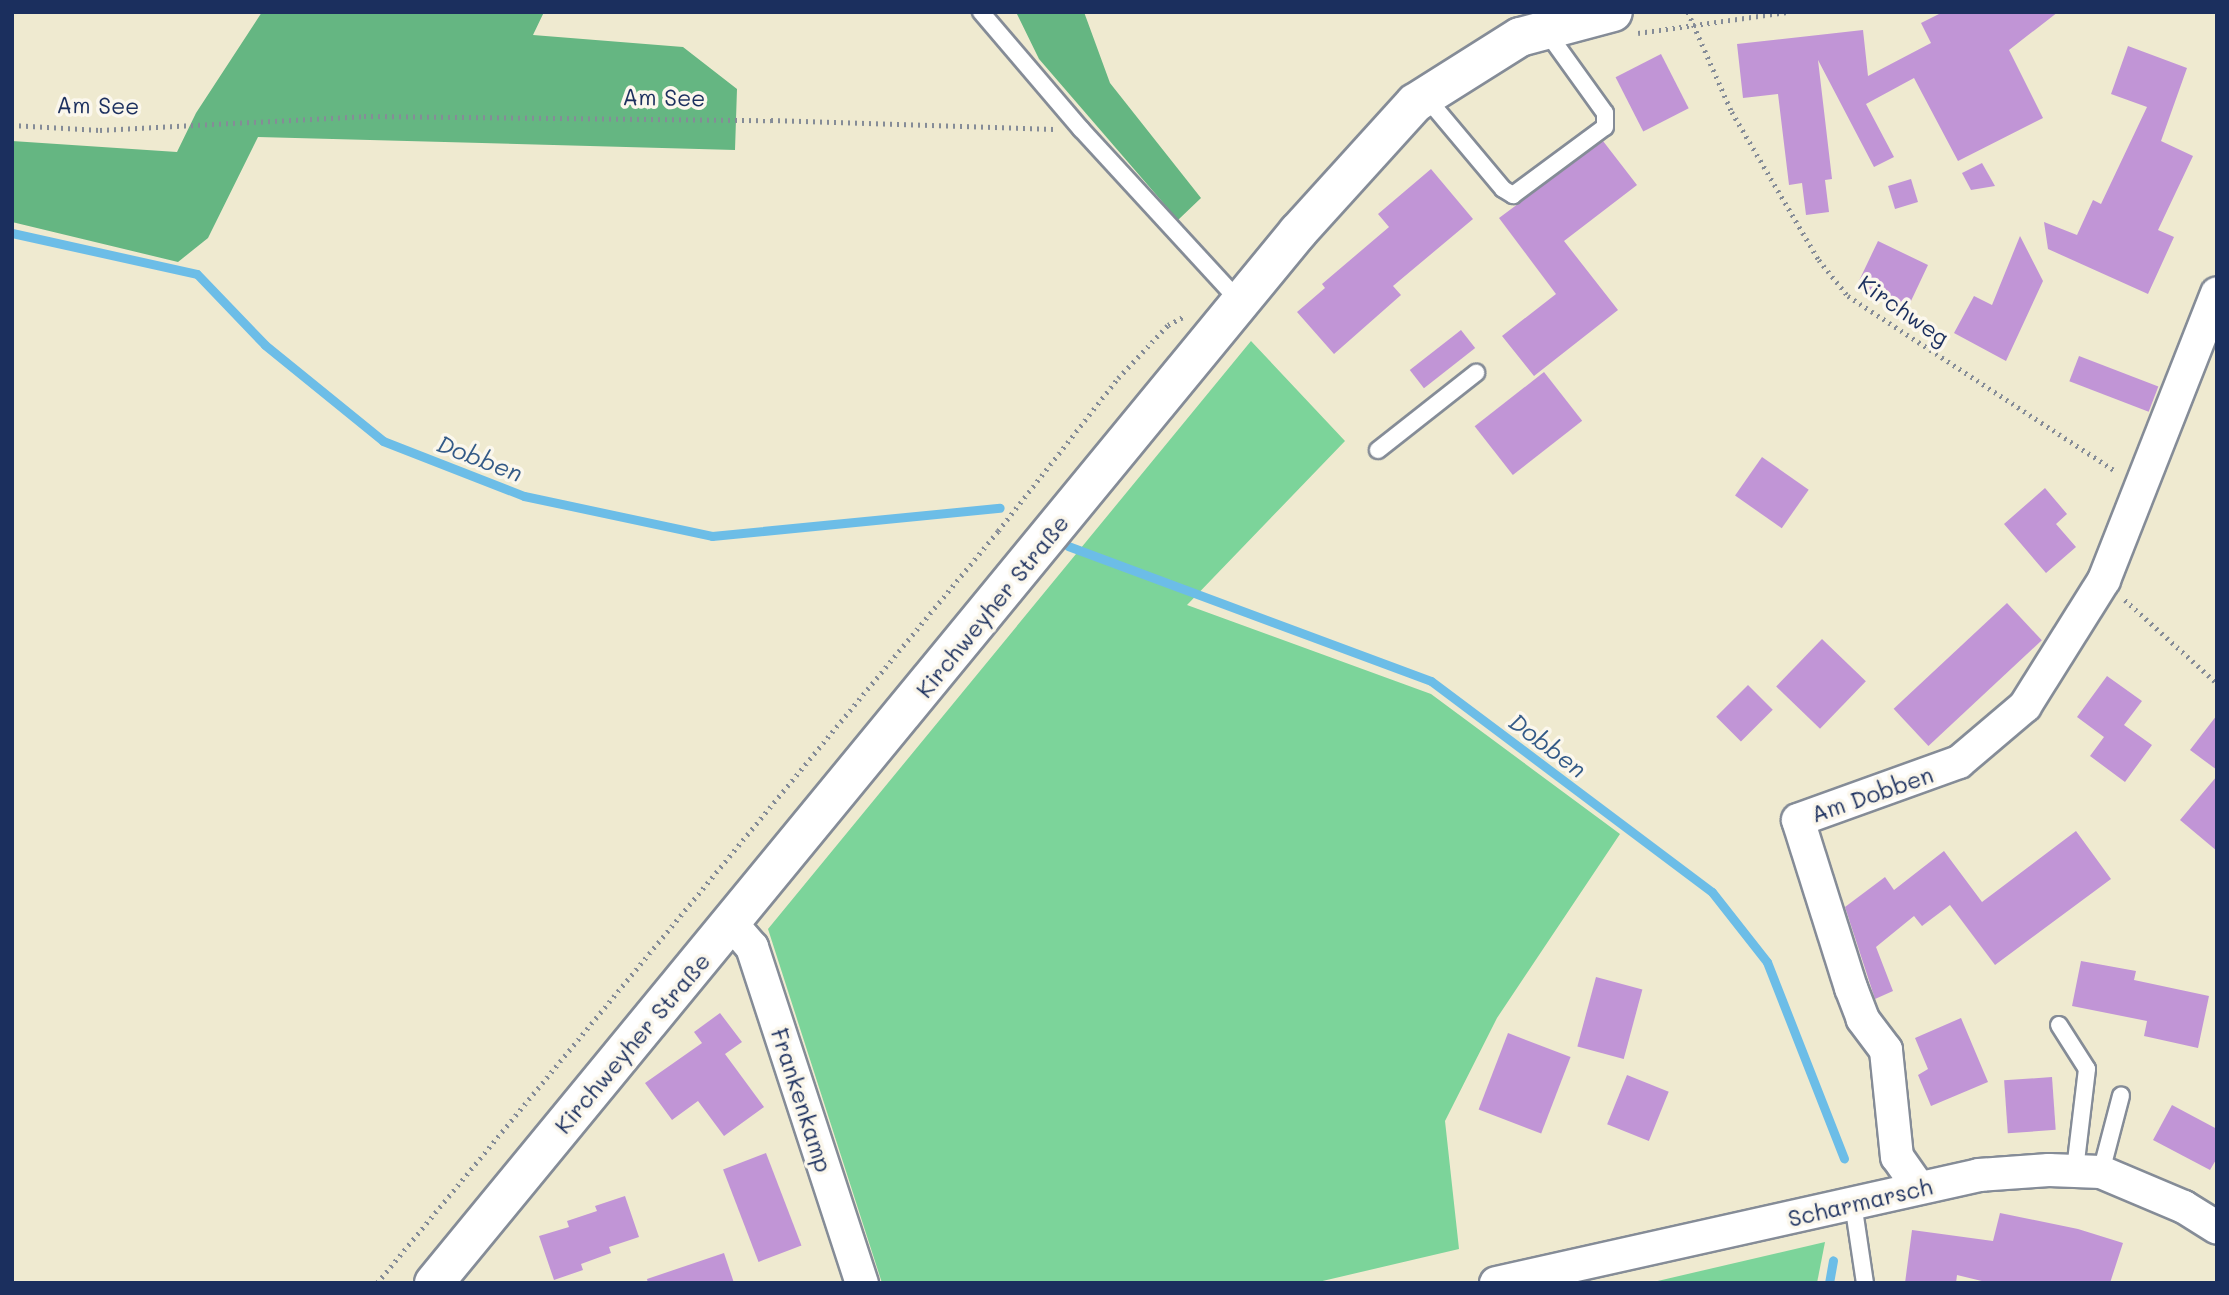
<!DOCTYPE html>
<meta charset="utf-8">
<style>
body{margin:0}
#map{position:relative;width:2229px;height:1295px;overflow:hidden;background:#efead0;font-family:Mali,sans-serif}
div>[style]{position:absolute}
.green>*{inset:0;background:#7cd49a}
.forest>*{inset:0;background:#65b682}
.stream>*{height:9px;margin:-4.5px;padding:0 4.5px;transform-origin:4.5px;border-radius:4.5px;background:#6cbde7}
.building>*{inset:0;background:#c195d6;transform-origin:0 0}
.path>*{height:4.5px;margin-top:-2.25px;transform-origin:0;background:repeating-linear-gradient(90deg,#858c97 0 2px,transparent 0 7px)}
.roads{filter:drop-shadow(2px 0 #858c97) drop-shadow(-2px 0 #858c97) drop-shadow(0 2px #858c97) drop-shadow(0 -2px #858c97)}
.lane>*{height:16px;margin:-8px;padding:0 8px;transform-origin:8px;border-radius:8px;background:#fff}
.street>*{height:32px;margin:-16px;padding:0 16px;transform-origin:16px;border-radius:16px;background:#fff}
.secondary>*{height:38px;margin:-19px;padding:0 19px;transform-origin:19px;border-radius:19px;background:#fff}
span{translate:-50% -50%;white-space:nowrap;text-align:center;line-height:1.15;-webkit-text-stroke:7px #fbf7ec;paint-order:stroke}
.street-label{font-size:23px;color:#1b2f5e}
.water-label{font-size:24px;color:#335a87;font-style:italic}
.frame{position:absolute;inset:0;border:14px solid #1b2f5e;pointer-events:none}
</style>
<div id="map">
<div class="green">
<i style="clip-path:polygon(1251px 341px,1345px 441px,1187px 605px,1431px 694px,1620px 834px,1497px 1018px,1445px 1121px,1459px 1249px,1314px 1283px,882px 1283px,768px 929px)"></i>
<i style="clip-path:polygon(1825px 1242px,1817px 1283px,1649px 1283px)"></i>
</div>
<div class="forest">
<i style="clip-path:polygon(262px 12px,544px 12px,533px 35px,683px 47px,737px 89px,735px 150px,258px 137px,208px 238px,178px 262px,12px 222px,12px 141px,177px 152px,196px 113px)"></i>
<i style="clip-path:polygon(1016px 12px,1084px 12px,1110px 83px,1201px 198px,1178px 220px,1039px 59px)"></i>
</div>
<div class="stream">
<i style="left:12px;top:233px;width:189px;rotate:12.5deg"></i>
<i style="left:197px;top:274px;width:98px;rotate:46.2deg"></i>
<i style="left:265px;top:345px;width:152px;rotate:39.1deg"></i>
<i style="left:383px;top:441px;width:151px;rotate:21.3deg"></i>
<i style="left:524px;top:496px;width:192px;rotate:12deg"></i>
<i style="left:712px;top:536px;width:289px;rotate:-5.6deg"></i>
<i style="left:1068px;top:546px;width:387px;rotate:20.4deg"></i>
<i style="left:1431px;top:681px;width:351px;rotate:36.9deg"></i>
<i style="left:1712px;top:892px;width:89px;rotate:51.8deg"></i>
<i style="left:1767px;top:962px;width:211px;rotate:68.6deg"></i>
<i style="left:1829px;top:1283px;width:23px;rotate:-80deg"></i>
</div>
<div class="building">
<i style="clip-path:polygon(1943px 12px,2058px 12px,2009px 50px,2043px 118px,1958px 161px,1914px 78px,1866px 104px,1894px 157px,1874px 167px,1818px 60px,1832px 179px,1825px 180px,1829px 212px,1806px 215px,1802px 183px,1789px 185px,1778px 94px,1743px 98px,1737px 44px,1863px 30px,1868px 76px,1931px 43px,1921px 23px)"></i>
<i style="clip-path:polygon(2128px 46px,2187px 68px,2161px 141px,2193px 156px,2158px 230px,2174px 237px,2148px 294px,2048px 249px,2044px 222px,2077px 235px,2093px 200px,2101px 204px,2147px 107px,2111px 94px)"></i>
<i style="left:1661px;top:54px;width:61px;height:51px;rotate:63deg"></i>
<i style="clip-path:polygon(1603px 141px,1637px 185px,1564px 241px,1618px 310px,1534px 376px,1502px 336px,1556px 294px,1499px 218px)"></i>
<i style="clip-path:polygon(1982px 163px,1995px 186px,1971px 190px,1962px 173px)"></i>
<i style="clip-path:polygon(1431px 169px,1473px 219px,1393px 286px,1401px 295px,1334px 354px,1297px 312px,1325px 288px,1322px 284px,1389px 227px,1378px 214px)"></i>
<i style="left:1911px;top:179px;width:24px;height:24px;rotate:73deg"></i>
<i style="clip-path:polygon(2020px 236px,2043px 281px,2006px 361px,1954px 333px,1974px 296px,1992px 305px)"></i>
<i style="clip-path:polygon(1878px 241px,1928px 265px,1902px 320px,1902px 306px,1857px 285px)"></i>
<i style="left:1461px;top:330px;width:23px;height:65px;rotate:52deg"></i>
<i style="left:2079px;top:356px;width:85px;height:27px;rotate:21deg"></i>
<i style="left:1544px;top:372px;width:62px;height:88px;rotate:52deg"></i>
<i style="left:1762px;top:457px;width:57px;height:47px;rotate:35deg"></i>
<i style="clip-path:polygon(2045px 488px,2067px 514px,2056px 524px,2076px 547px,2046px 573px,2004px 524px)"></i>
<i style="left:2007px;top:603px;width:51px;height:155px;rotate:47deg"></i>
<i style="left:1822px;top:639px;width:61px;height:66px;rotate:44deg"></i>
<i style="clip-path:polygon(2107px 676px,2142px 701px,2124px 725px,2152px 745px,2125px 782px,2090px 756px,2104px 737px,2077px 717px)"></i>
<i style="left:1748px;top:685px;width:35px;height:45px;rotate:45deg"></i>
<i style="clip-path:polygon(2217px 715px,2217px 770px,2190px 750px)"></i>
<i style="clip-path:polygon(2217px 776px,2217px 851px,2180px 820px)"></i>
<i style="clip-path:polygon(2076px 831px,2111px 879px,1995px 965px,1950px 905px,1922px 926px,1914px 916px,1876px 947px,1893px 991px,1875px 999px,1845px 907px,1885px 877px,1894px 890px,1944px 851px,1982px 902px)"></i>
<i style="clip-path:polygon(2081px 961px,2136px 971px,2134px 980px,2209px 996px,2198px 1048px,2144px 1036px,2147px 1021px,2072px 1006px)"></i>
<i style="left:1596px;top:977px;width:48px;height:72px;rotate:15deg"></i>
<i style="clip-path:polygon(720px 1013px,742px 1042px,725px 1054px,764px 1107px,724px 1136px,698px 1101px,672px 1120px,645px 1083px,702px 1043px,694px 1032px)"></i>
<i style="clip-path:polygon(1961px 1018px,1988px 1082px,1931px 1106px,1918px 1075px,1928px 1069px,1915px 1038px)"></i>
<i style="left:1508px;top:1033px;width:67px;height:82px;rotate:21deg"></i>
<i style="left:1627px;top:1075px;width:45px;height:53px;rotate:22deg"></i>
<i style="left:2052px;top:1077px;width:53px;height:48px;rotate:86deg"></i>
<i style="clip-path:polygon(2172px 1105px,2217px 1129px,2217px 1158px,2210px 1170px,2153px 1140px)"></i>
<i style="left:766px;top:1153px;width:99px;height:46px;rotate:69deg"></i>
<i style="clip-path:polygon(625px 1196px,639px 1237px,609px 1247px,611px 1253px,581px 1264px,583px 1270px,554px 1280px,539px 1236px,569px 1227px,567px 1221px,597px 1211px,595px 1206px)"></i>
<i style="clip-path:polygon(2000px 1213px,2078px 1229px,2123px 1243px,2110px 1283px,1990px 1283px,1957px 1275px,1956px 1283px,1905px 1283px,1912px 1230px,1993px 1241px)"></i>
<i style="clip-path:polygon(724px 1253px,734px 1283px,648px 1283px,647px 1279px)"></i>
</div>
<div class="path">
<i style="left:1688px;top:12px;width:109px;rotate:66.3deg"></i>
<i style="left:1732px;top:112px;width:172px;rotate:59.6deg"></i>
<i style="left:1819px;top:260px;width:46px;rotate:51.1deg"></i>
<i style="left:1848px;top:296px;width:319px;rotate:33.2deg"></i>
<i style="left:1638px;top:33px;width:151px;rotate:-8deg"></i>
<i style="left:12px;top:125px;width:88px;rotate:3.3deg"></i>
<i style="left:100px;top:130px;width:264px;rotate:-3deg"></i>
<i style="left:364px;top:116px;width:407px;rotate:0.6deg"></i>
<i style="left:771px;top:120px;width:283px;rotate:1.8deg"></i>
<i style="left:2125px;top:600px;width:124px;rotate:42.1deg"></i>
<i style="left:377px;top:1283px;width:975px;rotate:-50.45deg"></i>
<i style="left:998px;top:531px;width:194px;rotate:-51.9deg"></i>
<i style="left:1118px;top:378px;width:73px;rotate:-46.7deg"></i>
<i style="left:1168px;top:325px;width:17px;rotate:-28deg"></i>
</div>
<div class="roads">
<div class="lane">
<i style="left:981px;top:12px;width:154px;rotate:49.5deg"></i>
<i style="left:1081px;top:129px;width:236px;rotate:47.4deg"></i>
<i style="left:1425px;top:96px;width:121px;rotate:50deg"></i>
<i style="left:1503px;top:189px;width:12px;rotate:31deg"></i>
<i style="left:1513px;top:195px;width:114px;rotate:-36.5deg"></i>
<i style="left:1605px;top:127px;width:14px;rotate:-90deg"></i>
<i style="left:1605px;top:113px;width:101px;rotate:-125.7deg"></i>
<i style="left:1378px;top:450px;width:125px;rotate:-38.2deg"></i>
<i style="left:2059px;top:1025px;width:52px;rotate:57.5deg"></i>
<i style="left:2087px;top:1069px;width:102px;rotate:96.8deg"></i>
<i style="left:2101px;top:1172px;width:79px;rotate:-75.3deg"></i>
<i style="left:1853px;top:1203px;width:81px;rotate:81.5deg"></i>
</div>
<div class="street">
<i style="left:731px;top:923px;width:32px;rotate:49deg"></i>
<i style="left:752px;top:947px;width:354px;rotate:71.9deg"></i>
<i style="left:1919px;top:1188px;width:38px;rotate:-125deg"></i>
<i style="left:1897px;top:1157px;width:108px;rotate:-95.9deg"></i>
<i style="left:1886px;top:1050px;width:39px;rotate:-127deg"></i>
<i style="left:1863px;top:1019px;width:33px;rotate:-111deg"></i>
<i style="left:1851px;top:988px;width:176px;rotate:-107.5deg"></i>
<i style="left:1798px;top:820px;width:171px;rotate:-19.8deg"></i>
<i style="left:1959px;top:762px;width:87px;rotate:-40.3deg"></i>
<i style="left:2025px;top:706px;width:149px;rotate:-57.9deg"></i>
<i style="left:2104px;top:580px;width:308px;rotate:-68.5deg"></i>
<i style="left:1496px;top:1283px;width:495px;rotate:-12.6deg"></i>
<i style="left:1979px;top:1175px;width:70px;rotate:-4.1deg"></i>
<i style="left:2049px;top:1170px;width:52px;rotate:2.2deg"></i>
<i style="left:2101px;top:1172px;width:90px;rotate:22.9deg"></i>
<i style="left:2184px;top:1207px;width:39px;rotate:32deg"></i>
</div>
<div class="secondary">
<i style="left:434px;top:1283px;width:1361px;rotate:-50.58deg"></i>
<i style="left:1298px;top:232px;width:174px;rotate:-47.8deg"></i>
<i style="left:1415px;top:103px;width:124px;rotate:-32.2deg"></i>
<i style="left:1520px;top:37px;width:96px;rotate:-15deg"></i>
</div>
</div>
<div class="street-label">
<span style="left:664px;top:97px;rotate:1deg">Am See</span>
<span style="left:98px;top:105px;rotate:1deg">Am See</span>
<span style="left:1904px;top:310px;rotate:35deg">Kirchweg</span>
<span style="left:992px;top:606px;rotate:-51deg">Kirchweyher Straße</span>
<span style="left:1872px;top:794px;rotate:-19deg">Am Dobben</span>
<span style="left:632px;top:1043px;rotate:-50deg">Kirchweyher Straße</span>
<span style="left:802px;top:1100px;rotate:72deg">Frankenkamp</span>
<span style="left:1860px;top:1202px;rotate:-13deg">Scharmarsch</span>
</div>
<div class="water-label">
<span style="left:480px;top:458px;rotate:21deg">Dobben</span>
<span style="left:1548px;top:745px;rotate:37deg">Dobben</span>
</div>
<div class="frame"></div>
</div>
